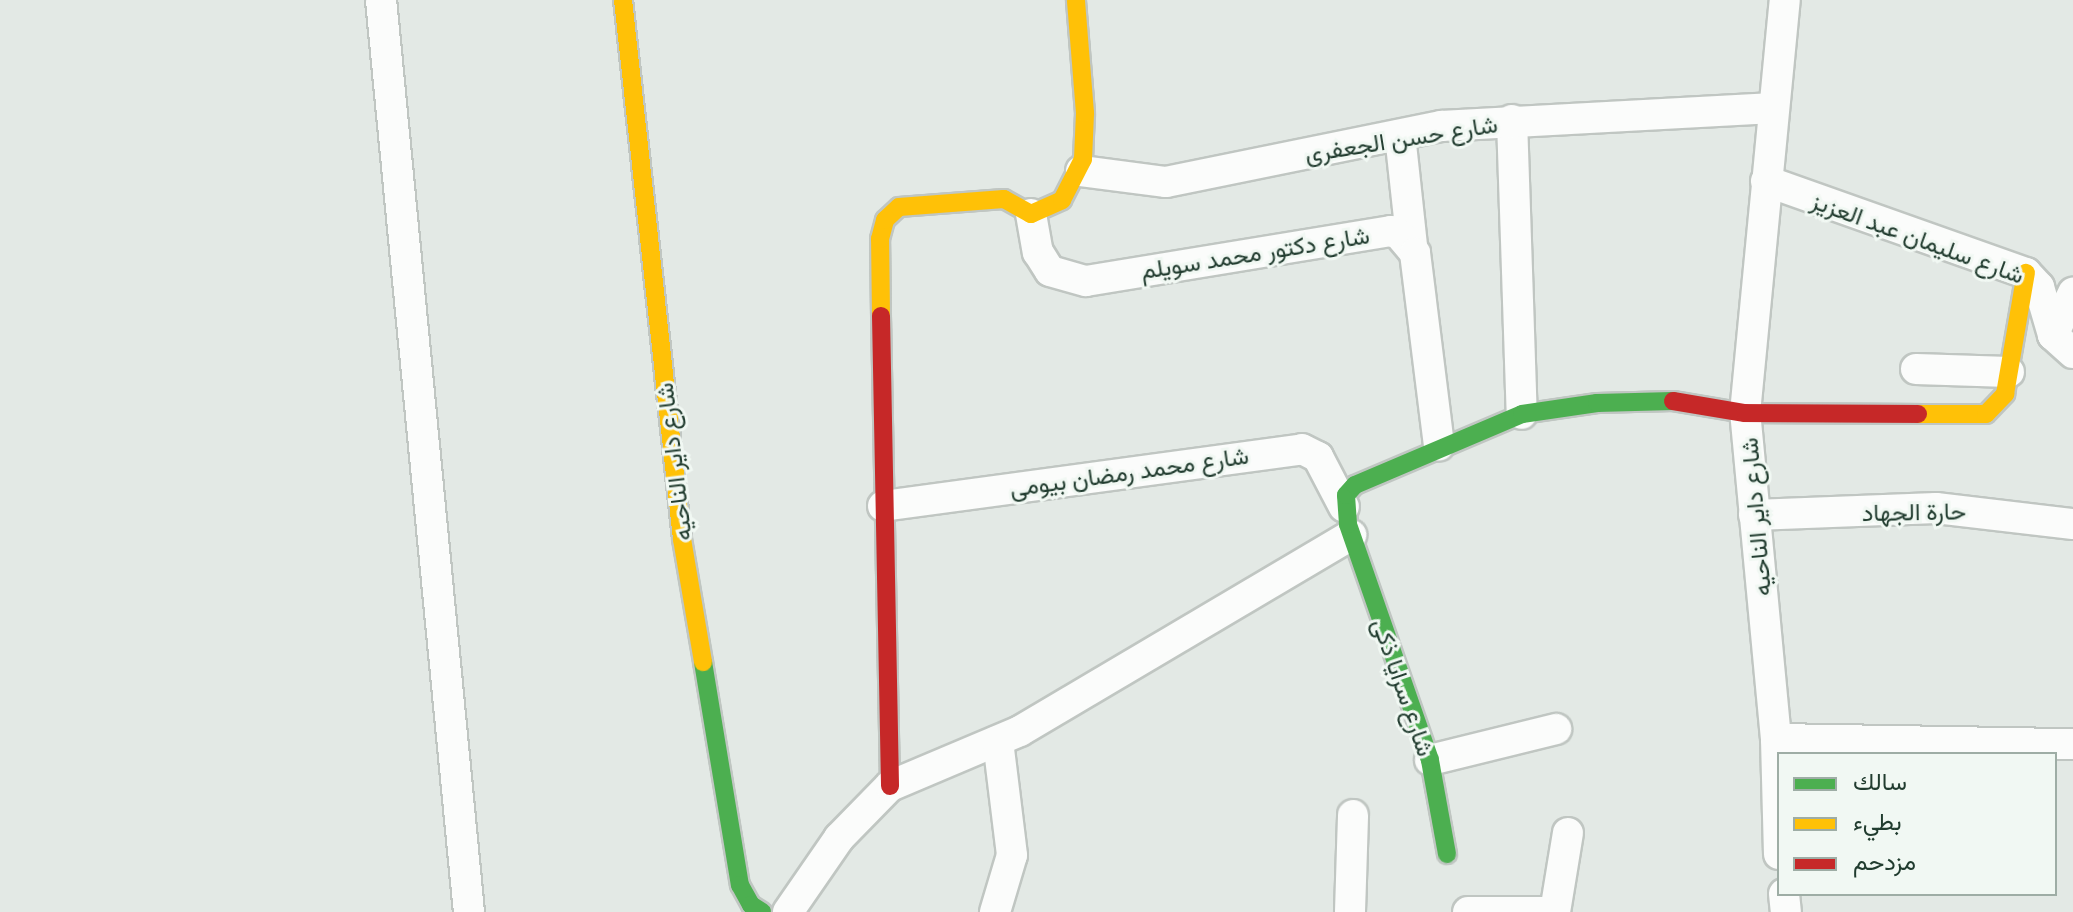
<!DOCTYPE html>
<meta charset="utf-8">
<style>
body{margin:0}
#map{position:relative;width:2073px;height:912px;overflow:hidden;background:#e3e9e5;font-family:"Golos Text",Vazirmatn,sans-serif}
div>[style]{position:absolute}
.roads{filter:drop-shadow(2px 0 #c0c6c2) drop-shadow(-2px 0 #c0c6c2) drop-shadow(0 2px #c0c6c2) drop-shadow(0 -2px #c0c6c2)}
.street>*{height:30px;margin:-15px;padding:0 15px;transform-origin:15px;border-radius:15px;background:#fbfcfb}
.fast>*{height:18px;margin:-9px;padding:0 9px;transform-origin:9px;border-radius:9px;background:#4caf50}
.slow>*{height:18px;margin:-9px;padding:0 9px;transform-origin:9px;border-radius:9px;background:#ffc107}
.jam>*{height:18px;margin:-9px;padding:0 9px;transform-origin:9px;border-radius:9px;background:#c62828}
span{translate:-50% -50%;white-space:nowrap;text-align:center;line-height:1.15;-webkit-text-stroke:6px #f1f8f3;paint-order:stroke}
.street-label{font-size:24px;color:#213c2f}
.legend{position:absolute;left:1777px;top:752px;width:280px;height:144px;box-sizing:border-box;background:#f1f8f3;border:2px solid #9eada5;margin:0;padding:10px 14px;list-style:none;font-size:24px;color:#213c2f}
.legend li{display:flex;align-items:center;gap:16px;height:40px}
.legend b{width:40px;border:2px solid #9eada5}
</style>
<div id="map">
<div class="roads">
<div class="street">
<i style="left:381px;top:0;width:916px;rotate:84.49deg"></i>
<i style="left:1512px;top:120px;width:294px;rotate:88.1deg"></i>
<i style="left:1400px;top:135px;width:111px;rotate:83.8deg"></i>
<i style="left:1081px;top:171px;width:86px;rotate:7.4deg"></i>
<i style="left:1166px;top:182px;width:282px;rotate:-11.5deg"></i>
<i style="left:1442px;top:126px;width:331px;rotate:-3.1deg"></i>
<i style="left:1766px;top:181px;width:276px;rotate:19.5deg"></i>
<i style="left:2026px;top:273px;width:19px;rotate:47deg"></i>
<i style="left:2039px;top:287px;width:50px;rotate:73.7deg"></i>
<i style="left:2053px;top:335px;width:27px;rotate:42deg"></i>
<i style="left:1031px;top:214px;width:39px;rotate:80deg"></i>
<i style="left:1038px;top:252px;width:22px;rotate:58deg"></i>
<i style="left:1050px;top:271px;width:37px;rotate:16deg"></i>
<i style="left:1086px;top:281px;width:309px;rotate:-9.3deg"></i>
<i style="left:1391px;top:231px;width:9px;rotate:21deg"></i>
<i style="left:1399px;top:234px;width:25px;rotate:50deg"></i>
<i style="left:1415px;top:253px;width:194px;rotate:82.9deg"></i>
<i style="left:2053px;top:335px;width:47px;rotate:-64.5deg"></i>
<i style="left:1916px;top:369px;width:93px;rotate:1.8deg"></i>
<i style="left:883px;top:506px;width:423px;rotate:-7.7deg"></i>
<i style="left:1302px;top:449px;width:18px;rotate:27deg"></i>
<i style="left:1318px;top:457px;width:56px;rotate:62.5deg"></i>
<i style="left:1754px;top:515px;width:182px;rotate:-2.2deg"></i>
<i style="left:1936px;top:508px;width:138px;rotate:6.7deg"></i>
<i style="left:1776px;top:739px;width:297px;rotate:1deg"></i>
<i style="left:1430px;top:760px;width:130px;rotate:-13.8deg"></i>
<i style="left:1779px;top:854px;width:115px;rotate:-91.5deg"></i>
<i style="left:1776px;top:739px;width:327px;rotate:-95.4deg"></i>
<i style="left:1745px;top:413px;width:415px;rotate:-84.5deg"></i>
<i style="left:1784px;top:894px;width:18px;rotate:84deg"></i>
<i style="left:788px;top:912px;width:90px;rotate:-55.4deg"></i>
<i style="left:839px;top:838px;width:73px;rotate:-45.6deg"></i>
<i style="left:890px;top:786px;width:141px;rotate:-22.9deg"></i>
<i style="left:1020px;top:731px;width:385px;rotate:-30.6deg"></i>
<i style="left:995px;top:912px;width:59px;rotate:-73.4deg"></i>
<i style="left:1012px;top:855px;width:115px;rotate:-97deg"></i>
<i style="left:1350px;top:912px;width:97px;rotate:-88.2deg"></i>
<i style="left:1468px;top:912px;width:87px"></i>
<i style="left:1555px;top:912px;width:80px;rotate:-80.7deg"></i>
</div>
<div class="fast">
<i style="left:703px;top:662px;width:226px;rotate:80.6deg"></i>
<i style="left:740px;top:885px;width:23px;rotate:61deg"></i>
<i style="left:751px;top:905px;width:13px;rotate:32deg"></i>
<i style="left:1447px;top:854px;width:96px;rotate:-100.3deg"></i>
<i style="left:1430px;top:760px;width:250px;rotate:-109.2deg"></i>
<i style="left:1348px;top:524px;width:29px;rotate:-94deg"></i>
<i style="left:1346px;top:495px;width:13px;rotate:-48deg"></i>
<i style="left:1355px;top:485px;width:181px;rotate:-23deg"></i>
<i style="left:1522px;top:414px;width:76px;rotate:-8.3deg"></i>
<i style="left:1597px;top:403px;width:76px;rotate:-1.5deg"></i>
</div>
<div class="slow">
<i style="left:623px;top:0;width:542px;rotate:83.75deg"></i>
<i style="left:682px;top:539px;width:125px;rotate:80.3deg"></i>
<i style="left:881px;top:316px;width:77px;rotate:-90.7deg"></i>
<i style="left:880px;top:239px;width:20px;rotate:-75deg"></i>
<i style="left:885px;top:220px;width:19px;rotate:-43deg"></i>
<i style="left:899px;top:207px;width:105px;rotate:-4.4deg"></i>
<i style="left:1004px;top:199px;width:31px;rotate:29deg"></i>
<i style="left:1031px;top:214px;width:34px;rotate:-24deg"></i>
<i style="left:1062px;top:200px;width:46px;rotate:-62.9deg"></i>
<i style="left:1083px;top:159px;width:46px;rotate:-87.5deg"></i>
<i style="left:1085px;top:113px;width:113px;rotate:-94.6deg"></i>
<i style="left:1918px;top:414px;width:68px"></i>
<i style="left:1986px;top:414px;width:28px;rotate:-46deg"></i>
<i style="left:2005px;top:394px;width:123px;rotate:-80.2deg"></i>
</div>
<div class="jam">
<i style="left:881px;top:316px;width:470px;rotate:88.9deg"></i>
<i style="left:1673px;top:401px;width:73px;rotate:9.5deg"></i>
<i style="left:1745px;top:413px;width:173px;rotate:0.3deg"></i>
</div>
</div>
<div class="street-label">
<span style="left:1401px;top:138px;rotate:-9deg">شارع حسن الجعفرى</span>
<span style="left:1918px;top:237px;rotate:20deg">شارع سليمان عبد العزيز</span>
<span style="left:1255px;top:252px;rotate:-9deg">شارع دكتور محمد سويلم</span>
<span style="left:673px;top:462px;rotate:-97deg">شارع داير الناحيه</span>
<span style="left:1129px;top:471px;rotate:-8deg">شارع محمد رمضان بيومى</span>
<span style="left:1914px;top:511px;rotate:-1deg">حارة الجهاد</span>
<span style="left:1755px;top:517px;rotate:-95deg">شارع داير الناحيه</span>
<span style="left:1404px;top:687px;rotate:71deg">شارع سرايا ذكى</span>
</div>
<ul class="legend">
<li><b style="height:10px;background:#4caf50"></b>سالك</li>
<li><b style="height:10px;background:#ffc107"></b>بطيء</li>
<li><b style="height:10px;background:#c62828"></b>مزدحم</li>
</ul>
</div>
